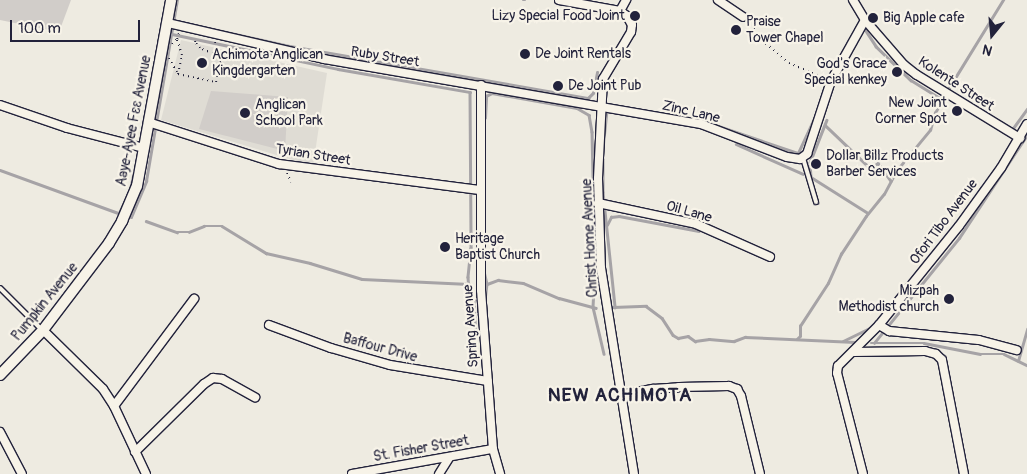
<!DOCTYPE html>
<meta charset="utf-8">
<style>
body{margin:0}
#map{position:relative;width:1027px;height:474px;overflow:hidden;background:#eeebe1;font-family:Pangolin,sans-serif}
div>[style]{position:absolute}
.built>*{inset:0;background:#dfdcd4}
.green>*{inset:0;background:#d1cdc9}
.stream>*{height:2.5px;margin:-1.25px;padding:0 1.25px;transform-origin:1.25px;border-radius:1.25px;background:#a6a3a6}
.path>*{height:2px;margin-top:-1px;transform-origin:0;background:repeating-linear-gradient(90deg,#22223b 0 1px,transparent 0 5px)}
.roads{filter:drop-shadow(1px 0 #22223b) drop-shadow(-1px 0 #22223b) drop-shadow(0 1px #22223b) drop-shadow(0 -1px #22223b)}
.service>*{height:4px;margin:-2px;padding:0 2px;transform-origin:2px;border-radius:2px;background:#f7f3e8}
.minor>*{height:8px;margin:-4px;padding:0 4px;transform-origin:4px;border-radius:4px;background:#f7f3e8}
.tertiary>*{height:10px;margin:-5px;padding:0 5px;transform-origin:5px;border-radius:5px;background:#f7f3e8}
.dots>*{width:14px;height:14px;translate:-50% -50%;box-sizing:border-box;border:2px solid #f7f3e8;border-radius:50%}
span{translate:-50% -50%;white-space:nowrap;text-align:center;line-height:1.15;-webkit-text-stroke:4.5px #f7f3e8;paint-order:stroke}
.poi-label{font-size:14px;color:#22223b}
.right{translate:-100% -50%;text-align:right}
.left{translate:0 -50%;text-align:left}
.street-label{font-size:14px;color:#22223b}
.district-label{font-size:19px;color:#22223b;font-weight:700;letter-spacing:1px}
.north{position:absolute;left:967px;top:10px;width:50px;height:50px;-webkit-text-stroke:4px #f7f3e8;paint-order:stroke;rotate:197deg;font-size:14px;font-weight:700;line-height:20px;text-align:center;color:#22223b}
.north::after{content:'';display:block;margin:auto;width:18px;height:22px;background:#22223b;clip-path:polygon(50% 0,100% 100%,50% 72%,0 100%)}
.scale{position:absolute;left:10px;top:20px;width:130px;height:22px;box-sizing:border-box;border:2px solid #22223b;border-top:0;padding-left:6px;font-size:15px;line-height:18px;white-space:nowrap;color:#22223b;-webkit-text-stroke:4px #f7f3e8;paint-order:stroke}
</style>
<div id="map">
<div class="built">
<i style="clip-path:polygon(181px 40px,327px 73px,313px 166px,161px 120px)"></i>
</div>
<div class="green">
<i style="clip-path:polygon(0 0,71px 0,59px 32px,0 20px)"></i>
<i style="clip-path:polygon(211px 91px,288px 97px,285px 151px,199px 129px)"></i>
</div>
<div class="stream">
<i style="left:523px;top:0;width:2px"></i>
<i style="left:177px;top:21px;width:116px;rotate:12.5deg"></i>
<i style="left:290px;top:46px;width:303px;rotate:9.9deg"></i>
<i style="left:588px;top:98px;width:7px;rotate:-45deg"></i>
<i style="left:593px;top:93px;width:21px;rotate:-79deg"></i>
<i style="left:172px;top:34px;width:170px;rotate:11.9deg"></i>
<i style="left:338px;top:69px;width:134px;rotate:9.9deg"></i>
<i style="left:470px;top:92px;width:156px;rotate:89.6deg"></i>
<i style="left:471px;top:248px;width:29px;rotate:96deg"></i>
<i style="left:468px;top:277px;width:13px;rotate:86deg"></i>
<i style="left:469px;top:290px;width:11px;rotate:63deg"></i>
<i style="left:474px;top:300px;width:36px;rotate:87deg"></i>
<i style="left:947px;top:91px;width:107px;rotate:-58.4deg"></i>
<i style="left:692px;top:117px;width:112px;rotate:18.8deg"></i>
<i style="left:798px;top:153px;width:38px;rotate:-65deg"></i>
<i style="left:485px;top:118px;width:22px;rotate:-87deg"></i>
<i style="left:486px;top:96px;width:7px;rotate:-27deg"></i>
<i style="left:492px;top:93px;width:86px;rotate:10deg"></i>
<i style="left:577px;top:108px;width:14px;rotate:30deg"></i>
<i style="left:589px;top:115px;width:17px;rotate:80deg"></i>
<i style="left:592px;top:132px;width:137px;rotate:88.7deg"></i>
<i style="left:595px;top:269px;width:38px;rotate:93deg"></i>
<i style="left:593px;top:307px;width:48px;rotate:76.8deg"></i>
<i style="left:827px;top:120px;width:46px;rotate:111.6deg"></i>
<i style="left:810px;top:163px;width:14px;rotate:86deg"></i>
<i style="left:811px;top:177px;width:67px;rotate:32.3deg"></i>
<i style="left:825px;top:125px;width:62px;rotate:43.7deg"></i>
<i style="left:870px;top:168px;width:9px;rotate:-32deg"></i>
<i style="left:878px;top:163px;width:22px;rotate:54deg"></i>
<i style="left:1011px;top:131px;width:27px;rotate:-54deg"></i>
<i style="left:603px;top:144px;width:31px;rotate:-84deg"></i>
<i style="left:736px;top:144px;width:73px;rotate:24.1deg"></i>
<i style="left:603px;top:159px;width:33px;rotate:90deg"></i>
<i style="left:603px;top:192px;width:116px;rotate:84deg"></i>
<i style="left:0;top:170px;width:129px;rotate:20deg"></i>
<i style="left:974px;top:200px;width:14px;rotate:-60deg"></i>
<i style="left:119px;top:213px;width:26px;rotate:-65deg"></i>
<i style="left:130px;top:189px;width:22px;rotate:-77deg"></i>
<i style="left:128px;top:216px;width:3px;rotate:18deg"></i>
<i style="left:131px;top:217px;width:39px;rotate:-67deg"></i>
<i style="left:146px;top:181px;width:184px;rotate:-80.3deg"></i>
<i style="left:146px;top:221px;width:33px;rotate:20deg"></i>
<i style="left:177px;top:232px;width:12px"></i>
<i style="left:189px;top:232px;width:16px;rotate:-22deg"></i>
<i style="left:204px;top:226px;width:18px"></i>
<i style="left:222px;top:226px;width:52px;rotate:31.5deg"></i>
<i style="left:266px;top:253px;width:45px;rotate:12.8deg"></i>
<i style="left:310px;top:263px;width:54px;rotate:17.1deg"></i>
<i style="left:362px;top:279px;width:107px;rotate:2.7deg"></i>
<i style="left:607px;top:225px;width:9px;rotate:-63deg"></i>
<i style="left:611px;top:217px;width:8px;rotate:-7deg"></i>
<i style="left:619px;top:216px;width:81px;rotate:10.6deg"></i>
<i style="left:484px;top:271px;width:13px;rotate:77deg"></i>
<i style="left:487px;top:284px;width:16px;rotate:97deg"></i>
<i style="left:487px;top:284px;width:12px;rotate:-20deg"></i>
<i style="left:498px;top:280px;width:25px;rotate:7deg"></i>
<i style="left:523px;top:283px;width:39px;rotate:23deg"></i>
<i style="left:559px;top:298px;width:38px;rotate:15deg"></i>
<i style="left:613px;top:307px;width:33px;rotate:-2deg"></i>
<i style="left:646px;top:306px;width:20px;rotate:37deg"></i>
<i style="left:662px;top:318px;width:20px;rotate:57deg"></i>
<i style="left:673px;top:335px;width:6px;rotate:31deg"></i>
<i style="left:678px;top:338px;width:10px;rotate:-11deg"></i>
<i style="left:688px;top:336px;width:9px;rotate:36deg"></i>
<i style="left:695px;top:341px;width:14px;rotate:-8deg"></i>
<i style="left:709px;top:339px;width:25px;rotate:5deg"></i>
<i style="left:734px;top:341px;width:12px;rotate:-20deg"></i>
<i style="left:745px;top:337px;width:110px;rotate:2.6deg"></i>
<i style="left:797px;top:339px;width:4px;rotate:-45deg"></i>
<i style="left:800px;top:336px;width:10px;rotate:-90deg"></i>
<i style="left:800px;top:326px;width:51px;rotate:-56.9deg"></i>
<i style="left:828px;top:283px;width:32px;rotate:-66deg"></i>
<i style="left:841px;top:254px;width:45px;rotate:-56.7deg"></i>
<i style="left:866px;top:216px;width:28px;rotate:-51deg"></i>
<i style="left:884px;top:194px;width:27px;rotate:-62deg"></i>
<i style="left:897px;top:170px;width:52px;rotate:-50.5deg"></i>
<i style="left:930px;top:130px;width:18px;rotate:-74deg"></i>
<i style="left:935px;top:113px;width:15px;rotate:-62deg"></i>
<i style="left:942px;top:100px;width:36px;rotate:-148deg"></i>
<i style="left:911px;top:81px;width:49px;rotate:-135.8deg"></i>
<i style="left:876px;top:47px;width:24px;rotate:-123deg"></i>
<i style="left:843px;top:341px;width:32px;rotate:-26deg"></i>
<i style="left:872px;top:327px;width:17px;rotate:-50deg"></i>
<i style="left:871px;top:343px;width:53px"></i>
<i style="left:924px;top:343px;width:57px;rotate:11.1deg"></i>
<i style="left:980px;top:354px;width:24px"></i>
<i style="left:1004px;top:354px;width:25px;rotate:26deg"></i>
<i style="left:874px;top:343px;width:135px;rotate:-51deg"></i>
<i style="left:959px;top:238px;width:123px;rotate:-56.6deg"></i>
<i style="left:1018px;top:361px;width:33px;rotate:-74deg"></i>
</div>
<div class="path">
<i style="left:750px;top:21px;width:4px;rotate:34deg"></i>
<i style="left:753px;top:23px;width:15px;rotate:70deg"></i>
<i style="left:758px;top:37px;width:40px;rotate:40deg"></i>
<i style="left:789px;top:63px;width:38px;rotate:23deg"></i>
<i style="left:215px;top:42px;width:14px;rotate:69deg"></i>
<i style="left:172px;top:44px;width:7px;rotate:-45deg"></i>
<i style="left:169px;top:58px;width:18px;rotate:61deg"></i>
<i style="left:178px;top:74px;width:39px;rotate:12deg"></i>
<i style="left:216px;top:82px;width:26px;rotate:-77deg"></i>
<i style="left:222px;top:57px;width:24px;rotate:-158deg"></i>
<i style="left:200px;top:48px;width:8px;rotate:-130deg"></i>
<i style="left:195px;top:42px;width:4px;rotate:-76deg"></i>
<i style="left:178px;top:74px;width:19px;rotate:-78deg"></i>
<i style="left:182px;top:55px;width:17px;rotate:-107deg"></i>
<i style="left:177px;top:39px;width:6px;rotate:-72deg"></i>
<i style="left:287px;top:173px;width:10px;rotate:66deg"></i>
</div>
<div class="roads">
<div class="service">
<i style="left:803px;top:158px;width:46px;rotate:73.5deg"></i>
<i style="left:0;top:288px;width:58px;rotate:45deg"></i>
</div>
<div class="minor">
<i style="left:559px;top:0;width:62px;rotate:10.2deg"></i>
<i style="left:620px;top:11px;width:9px;rotate:36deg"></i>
<i style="left:627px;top:16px;width:10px;rotate:61deg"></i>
<i style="left:632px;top:25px;width:7px;rotate:98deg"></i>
<i style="left:631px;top:32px;width:55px;rotate:120.8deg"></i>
<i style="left:603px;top:79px;width:100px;rotate:92.9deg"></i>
<i style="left:598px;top:179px;width:89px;rotate:88.1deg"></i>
<i style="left:601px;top:268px;width:209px;rotate:80.9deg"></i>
<i style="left:718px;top:0;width:30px;rotate:34deg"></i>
<i style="left:853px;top:0;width:23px;rotate:59deg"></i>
<i style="left:865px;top:20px;width:60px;rotate:49.1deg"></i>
<i style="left:904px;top:65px;width:16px;rotate:38deg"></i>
<i style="left:917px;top:75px;width:121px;rotate:31.5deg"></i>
<i style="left:620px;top:11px;width:13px;rotate:-61deg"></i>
<i style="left:168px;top:23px;width:160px;rotate:13deg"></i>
<i style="left:324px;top:59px;width:383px;rotate:9.8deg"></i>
<i style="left:701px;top:124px;width:92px;rotate:21deg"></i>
<i style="left:787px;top:157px;width:13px;rotate:9deg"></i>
<i style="left:800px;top:159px;width:9px;rotate:-36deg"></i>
<i style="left:807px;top:154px;width:77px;rotate:-71.8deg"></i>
<i style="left:831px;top:81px;width:70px;rotate:-60.9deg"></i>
<i style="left:481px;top:85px;width:205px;rotate:90deg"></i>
<i style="left:481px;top:290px;width:159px;rotate:85.7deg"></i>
<i style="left:493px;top:449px;width:26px;rotate:74deg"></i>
<i style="left:0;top:105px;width:71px;rotate:18.9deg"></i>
<i style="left:67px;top:128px;width:80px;rotate:14.6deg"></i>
<i style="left:148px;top:122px;width:138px;rotate:17.8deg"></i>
<i style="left:279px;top:164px;width:202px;rotate:7.4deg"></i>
<i style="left:598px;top:203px;width:100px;rotate:12.1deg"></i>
<i style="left:696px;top:224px;width:81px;rotate:24deg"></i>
<i style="left:269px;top:325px;width:66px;rotate:20.4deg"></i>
<i style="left:331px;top:348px;width:61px;rotate:16.1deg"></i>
<i style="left:390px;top:365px;width:99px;rotate:9.3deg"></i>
<i style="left:879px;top:325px;width:12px;rotate:31deg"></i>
<i style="left:889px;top:331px;width:90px;rotate:5.7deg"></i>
<i style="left:979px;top:340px;width:39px;rotate:15deg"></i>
<i style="left:43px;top:330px;width:84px;rotate:44.5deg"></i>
<i style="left:103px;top:389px;width:20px;rotate:57deg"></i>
<i style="left:114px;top:406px;width:75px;rotate:64.8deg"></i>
<i style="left:853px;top:352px;width:72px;rotate:-0.8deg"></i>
<i style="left:925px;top:351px;width:11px;rotate:15deg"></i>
<i style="left:936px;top:354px;width:8px;rotate:45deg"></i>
<i style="left:942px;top:360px;width:116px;rotate:79.1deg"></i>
<i style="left:621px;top:395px;width:33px;rotate:-11deg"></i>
<i style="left:653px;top:389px;width:26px;rotate:-4deg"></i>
<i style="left:679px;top:387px;width:50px;rotate:-1.1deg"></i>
<i style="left:729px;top:386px;width:9px;rotate:21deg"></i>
<i style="left:737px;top:389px;width:8px;rotate:60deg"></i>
<i style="left:741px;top:396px;width:80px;rotate:76.3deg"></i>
<i style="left:114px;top:406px;width:134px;rotate:-53.2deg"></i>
<i style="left:0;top:432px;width:47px;rotate:62.4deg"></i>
<i style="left:135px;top:452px;width:97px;rotate:-44.6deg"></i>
<i style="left:204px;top:384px;width:11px;rotate:-34deg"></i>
<i style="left:213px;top:378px;width:9px;rotate:6deg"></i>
<i style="left:222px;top:379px;width:38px;rotate:29deg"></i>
<i style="left:352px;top:474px;width:143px;rotate:-10.1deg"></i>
<i style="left:439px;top:474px;width:19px;rotate:-58deg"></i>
<i style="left:863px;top:474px;width:104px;rotate:-104.4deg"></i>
<i style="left:837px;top:373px;width:7px;rotate:-82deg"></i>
<i style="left:838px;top:366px;width:58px;rotate:-45deg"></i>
<i style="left:879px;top:325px;width:127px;rotate:-51.1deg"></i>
<i style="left:959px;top:226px;width:72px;rotate:-54.1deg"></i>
<i style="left:1001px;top:168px;width:51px;rotate:-59.4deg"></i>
</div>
<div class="tertiary">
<i style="left:0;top:375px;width:62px;rotate:-46.3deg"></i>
<i style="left:43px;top:330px;width:109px;rotate:-52.8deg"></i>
<i style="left:109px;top:243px;width:26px;rotate:-59deg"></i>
<i style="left:122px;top:221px;width:38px;rotate:-67deg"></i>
<i style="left:137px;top:186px;width:189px;rotate:-79.6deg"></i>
</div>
</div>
<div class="dots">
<i style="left:635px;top:16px;background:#22223b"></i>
<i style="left:873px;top:18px;background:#22223b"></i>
<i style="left:736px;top:30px;background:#22223b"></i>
<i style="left:525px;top:54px;background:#22223b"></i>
<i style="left:202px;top:63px;background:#22223b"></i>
<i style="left:897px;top:72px;background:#22223b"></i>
<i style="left:558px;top:86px;background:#22223b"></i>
<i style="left:957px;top:111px;background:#22223b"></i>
<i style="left:245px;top:113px;background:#22223b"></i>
<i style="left:816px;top:164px;background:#22223b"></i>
<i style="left:445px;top:247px;background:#22223b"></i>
<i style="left:949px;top:299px;background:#22223b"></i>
</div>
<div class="poi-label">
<span class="right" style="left:625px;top:16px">Lizy Special Food Joint</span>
<span class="left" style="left:883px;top:18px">Big Apple cafe</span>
<span class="left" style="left:746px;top:30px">Praise<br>Tower Chapel</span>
<span class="left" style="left:535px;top:54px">De Joint Rentals</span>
<span class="left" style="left:212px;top:63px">Achimota Anglican<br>Kingdergarten</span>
<span class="right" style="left:887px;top:72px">God's Grace<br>Special kenkey</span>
<span class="left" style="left:568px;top:86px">De Joint Pub</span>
<span class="right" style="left:947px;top:111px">New Joint<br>Corner Spot</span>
<span class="left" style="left:255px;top:113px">Anglican<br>School Park</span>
<span class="left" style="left:826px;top:164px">Dollar Billz Products<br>Barber Services</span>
<span class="left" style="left:455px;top:247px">Heritage<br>Baptist Church</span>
<span class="right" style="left:939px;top:299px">Mizpah<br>Methodist church</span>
</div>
<div class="street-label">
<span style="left:385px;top:57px;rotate:9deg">Ruby Street</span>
<span style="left:956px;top:84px;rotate:33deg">Kolente Street</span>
<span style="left:691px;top:112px;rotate:13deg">Zinc Lane</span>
<span style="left:134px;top:121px;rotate:-79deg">Aaye-Ayee Fɛɛ Avenue</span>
<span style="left:313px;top:155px;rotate:9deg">Tyrian Street</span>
<span style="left:689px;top:212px;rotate:16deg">Oil Lane</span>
<span style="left:944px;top:222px;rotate:-53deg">Ofori Tibo Avenue</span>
<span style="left:590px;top:238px;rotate:-93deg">Christ Home Avenue</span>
<span style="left:45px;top:302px;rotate:-51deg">Pumpkin Avenue</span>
<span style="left:471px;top:326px;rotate:-94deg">Spring Avenue</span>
<span style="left:380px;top:348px;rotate:15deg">Baffour Drive</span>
<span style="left:421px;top:449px;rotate:-10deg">St. Fisher Street</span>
</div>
<div class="district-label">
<span style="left:620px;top:396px">NEW ACHIMOTA</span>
</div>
<div class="north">N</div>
<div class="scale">100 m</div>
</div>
